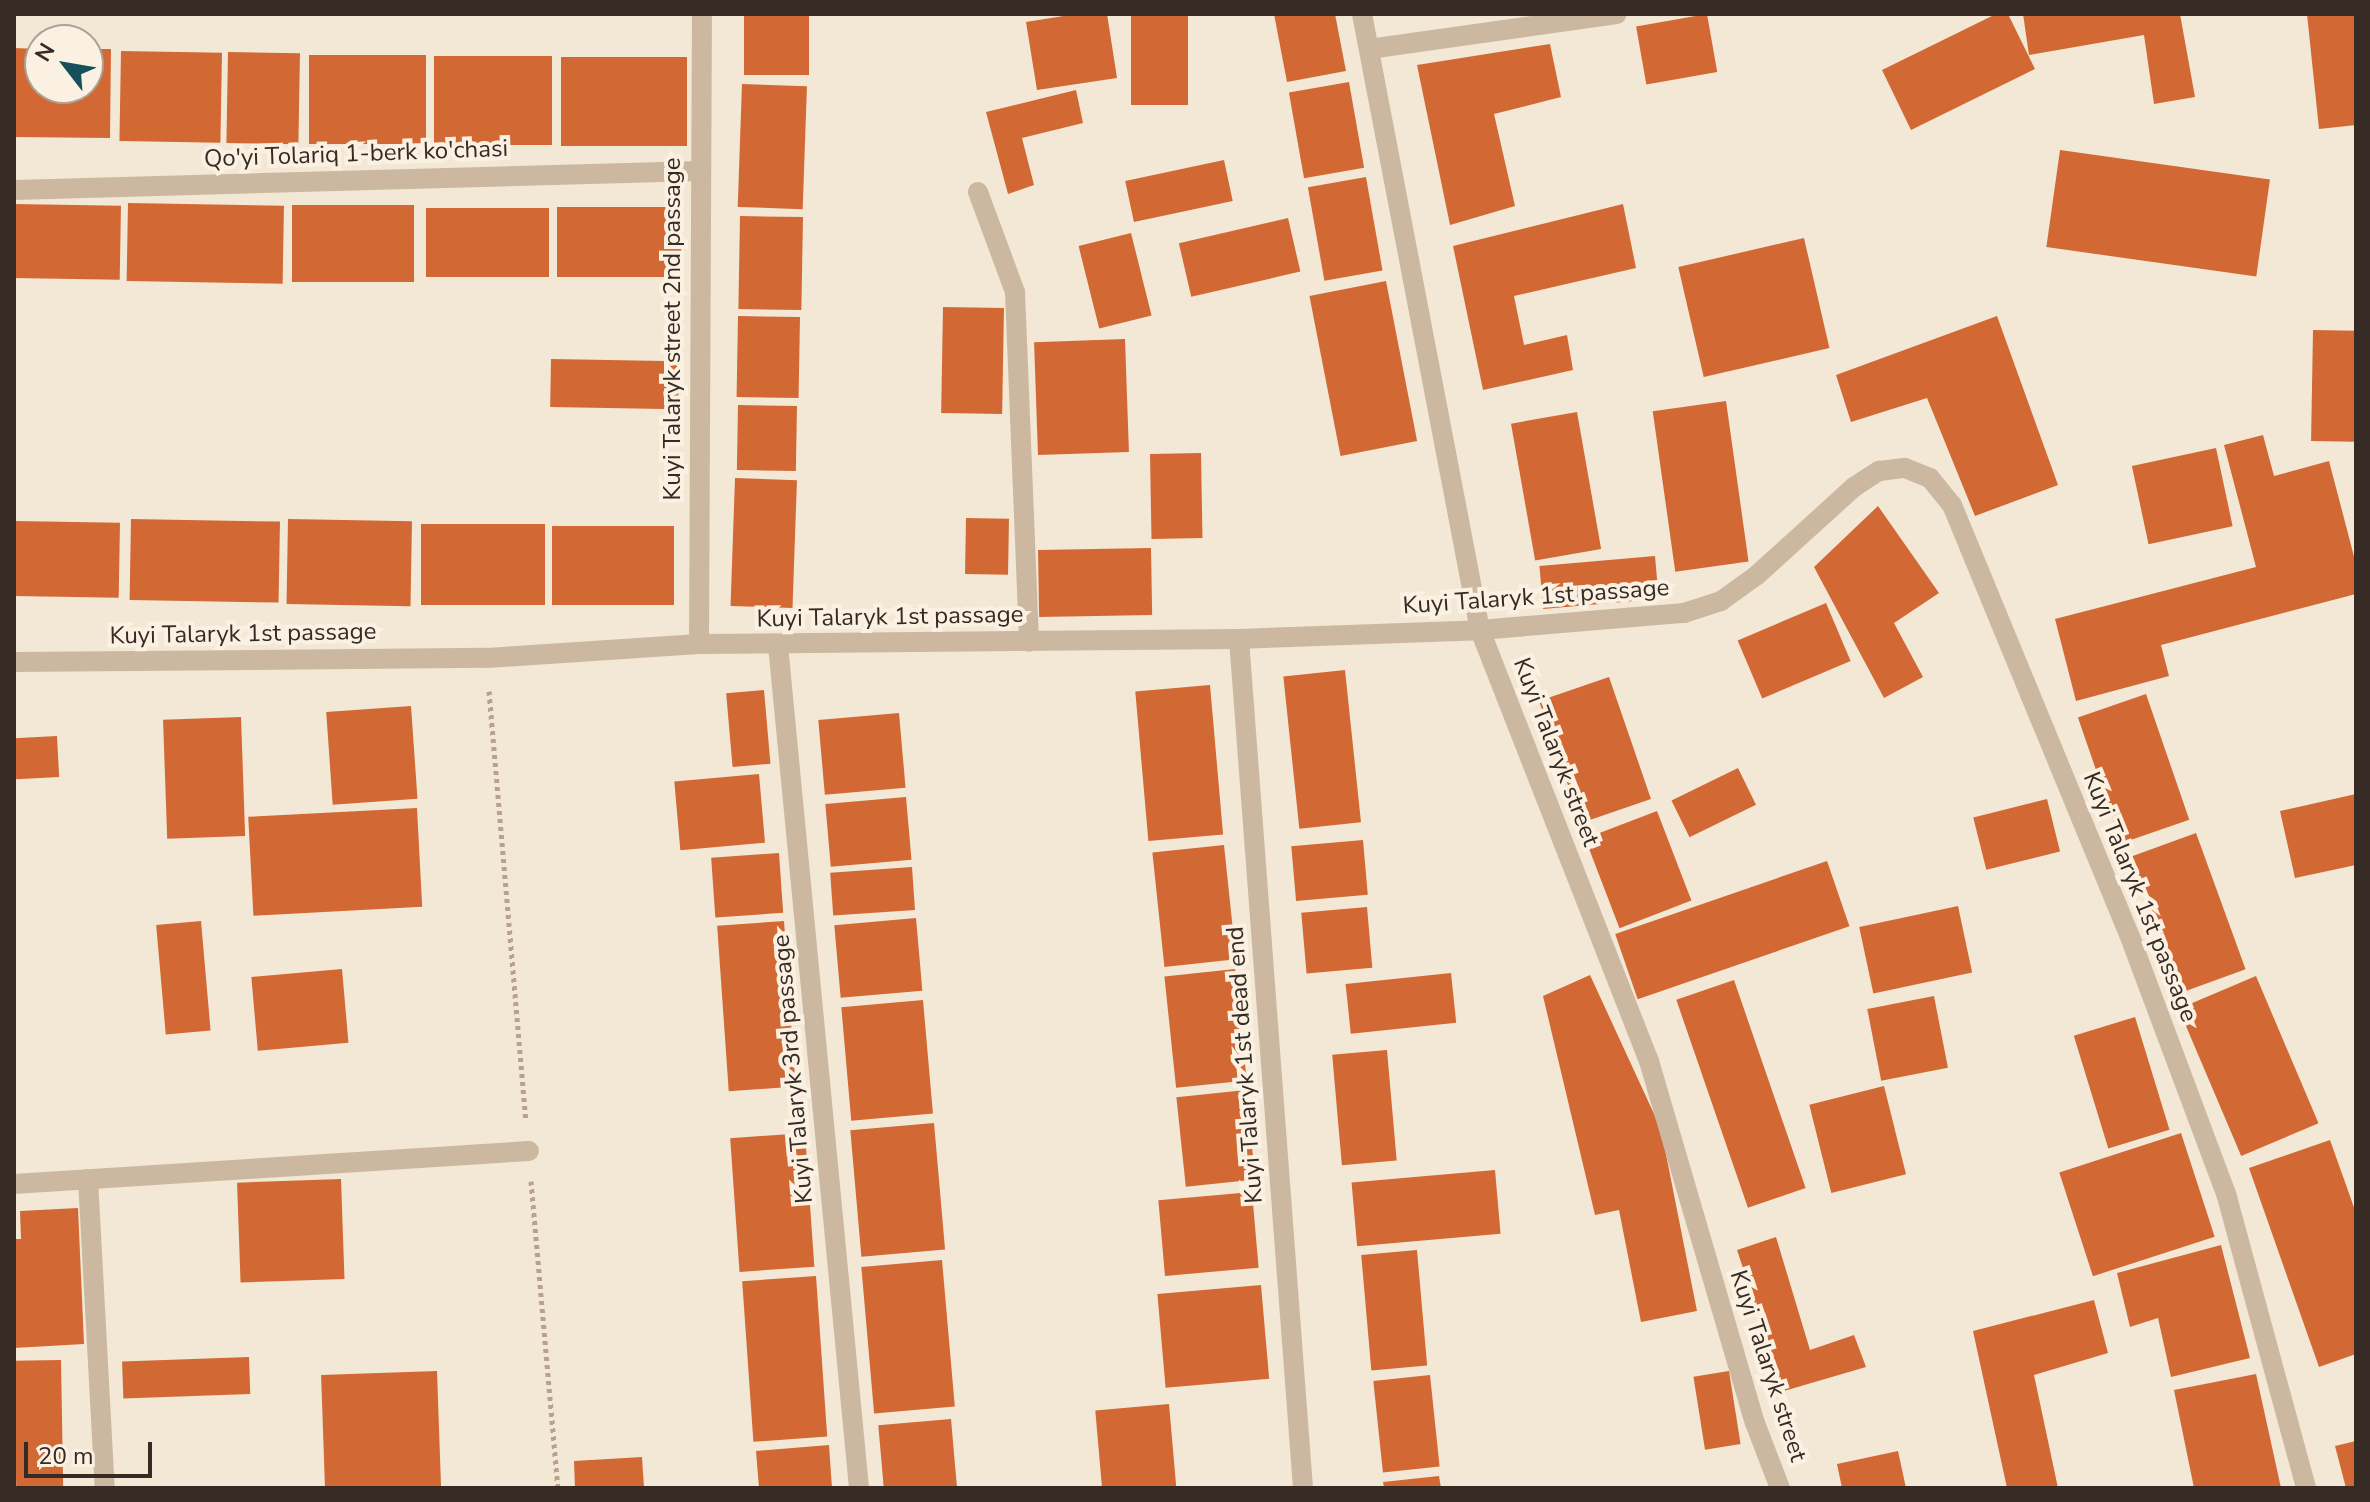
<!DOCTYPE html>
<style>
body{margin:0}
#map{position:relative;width:2370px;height:1502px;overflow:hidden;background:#f3e8d6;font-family:"Nunito Sans",sans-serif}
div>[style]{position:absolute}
.building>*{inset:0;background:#d26935;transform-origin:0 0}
.path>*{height:5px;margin-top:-2.5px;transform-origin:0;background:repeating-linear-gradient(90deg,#b8a28b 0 4px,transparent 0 8px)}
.lane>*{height:20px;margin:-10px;padding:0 10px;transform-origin:10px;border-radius:10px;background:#ccb8a1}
.street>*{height:20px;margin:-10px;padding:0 10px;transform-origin:10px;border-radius:10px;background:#ccb8a1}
span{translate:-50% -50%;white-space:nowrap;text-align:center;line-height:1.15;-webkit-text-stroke:8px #fbf1e2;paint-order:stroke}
.street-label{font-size:24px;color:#352b24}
.frame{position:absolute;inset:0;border:16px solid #352b24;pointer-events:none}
.north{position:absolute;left:24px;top:24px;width:80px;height:80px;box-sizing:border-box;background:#fbf1e2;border:2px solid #aca296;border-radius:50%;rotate:301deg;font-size:22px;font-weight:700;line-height:32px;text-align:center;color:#352b24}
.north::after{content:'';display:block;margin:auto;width:28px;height:36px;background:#16505a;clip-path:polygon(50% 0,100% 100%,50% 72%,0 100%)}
.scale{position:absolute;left:24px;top:1442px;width:128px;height:36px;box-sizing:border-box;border:4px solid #352b24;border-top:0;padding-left:10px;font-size:24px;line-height:28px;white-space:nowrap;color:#352b24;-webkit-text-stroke:6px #fbf1e2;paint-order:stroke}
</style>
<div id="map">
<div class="building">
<i style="left:744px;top:14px;width:65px;height:61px"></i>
<i style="clip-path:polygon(1076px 14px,1107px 14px,1117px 78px,1037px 90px,1026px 22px)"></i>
<i style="left:1131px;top:14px;width:57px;height:91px"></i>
<i style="clip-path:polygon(1274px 14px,1335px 14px,1346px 71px,1287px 82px)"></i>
<i style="left:1707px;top:14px;width:59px;height:72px;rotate:80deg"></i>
<i style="clip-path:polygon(1996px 14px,2008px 14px,2035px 69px,1911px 130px,1882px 70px)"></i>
<i style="clip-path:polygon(2023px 14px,2180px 14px,2195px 97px,2154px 104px,2144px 35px,2029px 55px)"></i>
<i style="clip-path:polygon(2307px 14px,2356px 14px,2356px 125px,2319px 129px)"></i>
<i style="clip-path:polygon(1550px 44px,1561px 97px,1494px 114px,1515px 206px,1450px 225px,1417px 65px)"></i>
<i style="clip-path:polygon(14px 48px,40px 49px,40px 88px,88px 88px,88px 49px,111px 49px,110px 138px,14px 137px)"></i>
<i style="left:121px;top:51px;width:101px;height:90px;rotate:1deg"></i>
<i style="left:228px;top:52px;width:72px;height:91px;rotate:1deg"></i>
<i style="left:309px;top:55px;width:117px;height:89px"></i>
<i style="left:434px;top:56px;width:118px;height:89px"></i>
<i style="left:561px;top:57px;width:126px;height:89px"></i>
<i style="left:1349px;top:82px;width:87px;height:61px;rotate:80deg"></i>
<i style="left:742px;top:84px;width:65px;height:123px;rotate:2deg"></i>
<i style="clip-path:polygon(1076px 90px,1083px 123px,1022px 138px,1034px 185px,1008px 194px,986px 112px)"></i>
<i style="left:2060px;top:150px;width:212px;height:98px;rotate:8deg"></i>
<i style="left:1224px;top:160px;width:42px;height:101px;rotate:78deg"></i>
<i style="left:1366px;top:177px;width:95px;height:59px;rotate:80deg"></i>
<i style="left:128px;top:203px;width:156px;height:78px;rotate:1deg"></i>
<i style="left:14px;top:204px;width:107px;height:74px;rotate:1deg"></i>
<i style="clip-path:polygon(1623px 204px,1636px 268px,1514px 296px,1524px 345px,1567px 335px,1573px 370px,1483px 390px,1453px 246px)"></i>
<i style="left:292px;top:205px;width:122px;height:77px"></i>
<i style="left:557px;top:207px;width:124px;height:70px"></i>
<i style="left:426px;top:208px;width:123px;height:69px"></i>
<i style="left:740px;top:216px;width:63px;height:93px;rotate:1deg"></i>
<i style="left:1288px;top:218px;width:55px;height:112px;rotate:77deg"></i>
<i style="left:1131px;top:233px;width:85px;height:54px;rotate:76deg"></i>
<i style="left:1804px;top:238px;width:113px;height:129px;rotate:77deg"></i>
<i style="left:1386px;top:281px;width:163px;height:78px;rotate:79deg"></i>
<i style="left:943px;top:307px;width:61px;height:106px;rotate:1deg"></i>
<i style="left:738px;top:316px;width:62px;height:81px;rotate:1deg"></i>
<i style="clip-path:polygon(1997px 316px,2058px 485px,1975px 516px,1927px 398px,1851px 422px,1836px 375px)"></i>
<i style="left:2313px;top:330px;width:43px;height:111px;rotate:1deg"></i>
<i style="left:1125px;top:339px;width:113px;height:91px;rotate:88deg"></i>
<i style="left:551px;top:359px;width:128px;height:48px;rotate:1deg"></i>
<i style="left:1726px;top:401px;width:162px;height:74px;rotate:82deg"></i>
<i style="left:738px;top:405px;width:59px;height:65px;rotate:1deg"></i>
<i style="left:1577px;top:412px;width:139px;height:67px;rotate:80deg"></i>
<i style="clip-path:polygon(2263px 435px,2274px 476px,2329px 461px,2356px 564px,2356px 594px,2161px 645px,2169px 676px,2076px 701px,2055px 619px,2256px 567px,2224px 445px)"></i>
<i style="left:2216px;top:448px;width:80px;height:86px;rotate:78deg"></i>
<i style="left:1201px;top:453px;width:85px;height:51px;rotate:89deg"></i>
<i style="left:735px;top:478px;width:62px;height:128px;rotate:2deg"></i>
<i style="clip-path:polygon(1878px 506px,1939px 593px,1894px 623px,1923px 677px,1884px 698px,1814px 567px)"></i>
<i style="left:966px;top:518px;width:43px;height:56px;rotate:1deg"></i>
<i style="left:131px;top:519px;width:149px;height:81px;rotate:1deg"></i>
<i style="left:288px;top:519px;width:124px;height:85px;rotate:1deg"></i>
<i style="left:14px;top:521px;width:106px;height:75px;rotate:1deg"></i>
<i style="left:421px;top:524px;width:124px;height:81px"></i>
<i style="left:552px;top:526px;width:122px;height:79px"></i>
<i style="left:1151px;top:548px;width:67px;height:113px;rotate:89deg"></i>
<i style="left:1655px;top:556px;width:43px;height:116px;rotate:85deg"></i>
<i style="left:1826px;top:603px;width:63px;height:96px;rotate:67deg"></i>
<i style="left:1345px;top:670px;width:153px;height:62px;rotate:84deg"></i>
<i style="left:1609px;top:677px;width:129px;height:74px;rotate:71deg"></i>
<i style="left:1210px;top:685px;width:150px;height:75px;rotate:85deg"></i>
<i style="left:764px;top:690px;width:74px;height:38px;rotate:85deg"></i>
<i style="left:2146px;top:694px;width:133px;height:72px;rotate:71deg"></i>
<i style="left:411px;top:706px;width:93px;height:85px;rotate:86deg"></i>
<i style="left:899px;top:713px;width:75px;height:81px;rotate:85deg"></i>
<i style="left:241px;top:717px;width:119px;height:78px;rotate:88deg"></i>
<i style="left:57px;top:736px;width:41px;height:43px;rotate:87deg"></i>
<i style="left:1738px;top:768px;width:41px;height:74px;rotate:64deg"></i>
<i style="left:759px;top:774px;width:69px;height:85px;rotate:85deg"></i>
<i style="clip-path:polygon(2356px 794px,2356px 865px,2295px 878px,2280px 811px)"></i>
<i style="left:906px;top:797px;width:63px;height:81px;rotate:85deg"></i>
<i style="left:2047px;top:799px;width:54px;height:76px;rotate:76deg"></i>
<i style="left:417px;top:808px;width:99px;height:169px;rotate:87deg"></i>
<i style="left:1657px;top:811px;width:96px;height:77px;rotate:69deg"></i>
<i style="left:2196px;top:833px;width:145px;height:68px;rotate:70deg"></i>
<i style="left:1363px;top:840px;width:55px;height:72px;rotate:85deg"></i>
<i style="left:1224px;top:845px;width:115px;height:72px;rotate:84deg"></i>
<i style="left:779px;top:853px;width:60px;height:68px;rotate:86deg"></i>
<i style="left:1827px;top:861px;width:69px;height:224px;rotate:71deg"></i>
<i style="left:912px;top:867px;width:43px;height:82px;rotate:86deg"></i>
<i style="left:1958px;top:906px;width:68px;height:101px;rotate:78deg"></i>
<i style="left:1367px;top:907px;width:61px;height:66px;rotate:85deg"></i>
<i style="left:916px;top:918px;width:73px;height:82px;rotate:85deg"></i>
<i style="left:201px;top:921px;width:110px;height:45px;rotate:85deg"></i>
<i style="left:784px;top:921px;width:166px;height:67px;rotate:86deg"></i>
<i style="left:342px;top:969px;width:74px;height:91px;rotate:85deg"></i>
<i style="left:1235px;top:969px;width:112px;height:71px;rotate:84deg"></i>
<i style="left:1451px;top:973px;width:50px;height:106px;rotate:84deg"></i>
<i style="clip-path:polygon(1590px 975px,1661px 1129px,1697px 1311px,1641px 1322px,1619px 1210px,1595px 1215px,1543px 996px)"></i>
<i style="left:2256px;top:976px;width:160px;height:84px;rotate:67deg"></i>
<i style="left:1734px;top:980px;width:220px;height:61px;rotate:71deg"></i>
<i style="left:1934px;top:996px;width:73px;height:68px;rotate:79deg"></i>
<i style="left:923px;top:1000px;width:114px;height:82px;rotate:85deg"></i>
<i style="left:2135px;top:1017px;width:118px;height:64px;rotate:73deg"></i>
<i style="left:1387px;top:1050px;width:111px;height:55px;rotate:85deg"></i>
<i style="left:1884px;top:1086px;width:91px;height:77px;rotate:76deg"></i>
<i style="left:1246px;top:1090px;width:90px;height:70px;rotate:84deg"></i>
<i style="left:934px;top:1123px;width:127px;height:84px;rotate:85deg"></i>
<i style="left:805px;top:1133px;width:134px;height:75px;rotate:86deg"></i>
<i style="left:2181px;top:1133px;width:109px;height:128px;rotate:72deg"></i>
<i style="clip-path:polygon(2330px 1140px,2356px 1213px,2356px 1354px,2319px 1367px,2249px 1168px)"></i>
<i style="left:1495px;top:1170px;width:64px;height:144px;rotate:85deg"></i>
<i style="left:341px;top:1179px;width:100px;height:104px;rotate:88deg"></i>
<i style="left:1252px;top:1192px;width:76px;height:94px;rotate:85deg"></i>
<i style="clip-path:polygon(78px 1208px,84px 1344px,14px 1348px,14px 1239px,21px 1239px,20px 1211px)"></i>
<i style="clip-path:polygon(1776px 1237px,1810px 1350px,1854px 1335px,1866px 1367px,1784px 1391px,1737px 1250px)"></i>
<i style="clip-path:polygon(2221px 1245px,2250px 1358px,2171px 1377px,2158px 1318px,2130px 1327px,2117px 1273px)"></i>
<i style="left:1417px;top:1250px;width:116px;height:56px;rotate:85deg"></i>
<i style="left:942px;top:1260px;width:147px;height:81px;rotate:85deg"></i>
<i style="left:816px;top:1276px;width:161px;height:74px;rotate:86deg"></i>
<i style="left:1261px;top:1285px;width:94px;height:104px;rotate:85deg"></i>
<i style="clip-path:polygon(2094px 1300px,2108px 1353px,2034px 1375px,2058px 1488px,2007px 1488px,1973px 1331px)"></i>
<i style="left:249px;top:1357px;width:37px;height:127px;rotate:88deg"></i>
<i style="left:61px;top:1360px;width:127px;height:47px;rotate:89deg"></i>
<i style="left:437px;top:1371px;width:117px;height:116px;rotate:88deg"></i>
<i style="left:1729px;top:1371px;width:74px;height:36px;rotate:81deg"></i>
<i style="clip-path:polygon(2256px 1374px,2281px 1488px,2194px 1488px,2174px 1390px)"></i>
<i style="left:1430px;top:1375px;width:92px;height:57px;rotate:84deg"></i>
<i style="left:1169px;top:1404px;width:84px;height:74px;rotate:85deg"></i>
<i style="left:951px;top:1419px;width:69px;height:73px;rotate:85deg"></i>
<i style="clip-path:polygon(2356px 1441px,2356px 1488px,2346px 1488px,2335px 1446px)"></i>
<i style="clip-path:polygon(829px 1445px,832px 1488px,759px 1488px,756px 1451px)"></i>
<i style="clip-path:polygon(1898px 1451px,1906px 1488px,1842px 1488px,1837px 1464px)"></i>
<i style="clip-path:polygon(642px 1457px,644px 1488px,575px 1488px,574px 1461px)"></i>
<i style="clip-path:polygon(1439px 1476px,1441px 1488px,1384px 1488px,1383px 1482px)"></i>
</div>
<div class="path">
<i style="left:489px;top:691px;width:430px;rotate:85.1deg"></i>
<i style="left:531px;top:1181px;width:308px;rotate:85deg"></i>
</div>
<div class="lane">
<i style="left:978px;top:192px;width:107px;rotate:69.7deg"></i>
<i style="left:1015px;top:292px;width:350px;rotate:87.7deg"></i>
<i style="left:88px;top:1179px;width:309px;rotate:86.9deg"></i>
<i style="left:14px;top:1184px;width:516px;rotate:-3.67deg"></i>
</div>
<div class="street">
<i style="left:1362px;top:14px;width:627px;rotate:79.16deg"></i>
<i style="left:1480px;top:630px;width:463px;rotate:68.6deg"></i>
<i style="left:1649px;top:1061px;width:377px;rotate:73.7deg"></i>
<i style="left:1755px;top:1423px;width:70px;rotate:69deg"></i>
<i style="left:1369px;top:49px;width:250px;rotate:-8deg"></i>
<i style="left:14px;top:190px;width:685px;rotate:-1.59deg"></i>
<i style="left:1239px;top:639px;width:851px;rotate:85.69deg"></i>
<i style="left:699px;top:644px;width:630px;rotate:-89.73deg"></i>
<i style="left:778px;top:645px;width:847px;rotate:84.51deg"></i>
<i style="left:14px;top:662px;width:473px;rotate:-0.5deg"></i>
<i style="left:487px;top:658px;width:212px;rotate:-3.8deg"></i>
<i style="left:699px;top:644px;width:540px;rotate:-0.53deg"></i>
<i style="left:1239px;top:639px;width:241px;rotate:-2.1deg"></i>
<i style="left:1480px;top:630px;width:205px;rotate:-4.8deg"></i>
<i style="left:1684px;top:613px;width:39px;rotate:-18deg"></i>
<i style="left:1721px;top:601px;width:44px;rotate:-35.8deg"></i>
<i style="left:1757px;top:575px;width:131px;rotate:-42.2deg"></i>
<i style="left:1854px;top:487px;width:30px;rotate:-33deg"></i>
<i style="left:1879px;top:471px;width:26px;rotate:-7deg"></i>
<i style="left:1905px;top:468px;width:27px;rotate:22deg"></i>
<i style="left:1930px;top:478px;width:35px;rotate:51deg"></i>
<i style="left:1952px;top:505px;width:476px;rotate:67.6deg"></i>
<i style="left:2133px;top:945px;width:269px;rotate:69.5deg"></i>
<i style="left:2227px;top:1197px;width:302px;rotate:74.8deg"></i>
</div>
<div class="street-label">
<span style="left:356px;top:154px;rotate:-2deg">Qo'yi Tolariq 1-berk ko'chasi</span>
<span style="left:673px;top:329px;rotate:-90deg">Kuyi Talaryk street 2nd passage</span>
<span style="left:1536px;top:597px;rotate:-4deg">Kuyi Talaryk 1st passage</span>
<span style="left:890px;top:617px;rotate:-1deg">Kuyi Talaryk 1st passage</span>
<span style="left:243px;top:634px;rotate:-1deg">Kuyi Talaryk 1st passage</span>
<span style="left:1556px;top:752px;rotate:69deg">Kuyi Talaryk street</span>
<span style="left:2140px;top:897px;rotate:68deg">Kuyi Talaryk 1st passage</span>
<span style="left:1245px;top:1065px;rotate:-94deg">Kuyi Talaryk 1st dead end</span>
<span style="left:793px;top:1069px;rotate:-95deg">Kuyi Talaryk 3rd passage</span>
<span style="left:1768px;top:1366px;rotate:72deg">Kuyi Talaryk street</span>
</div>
<div class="frame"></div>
<div class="north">N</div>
<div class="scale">20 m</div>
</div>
